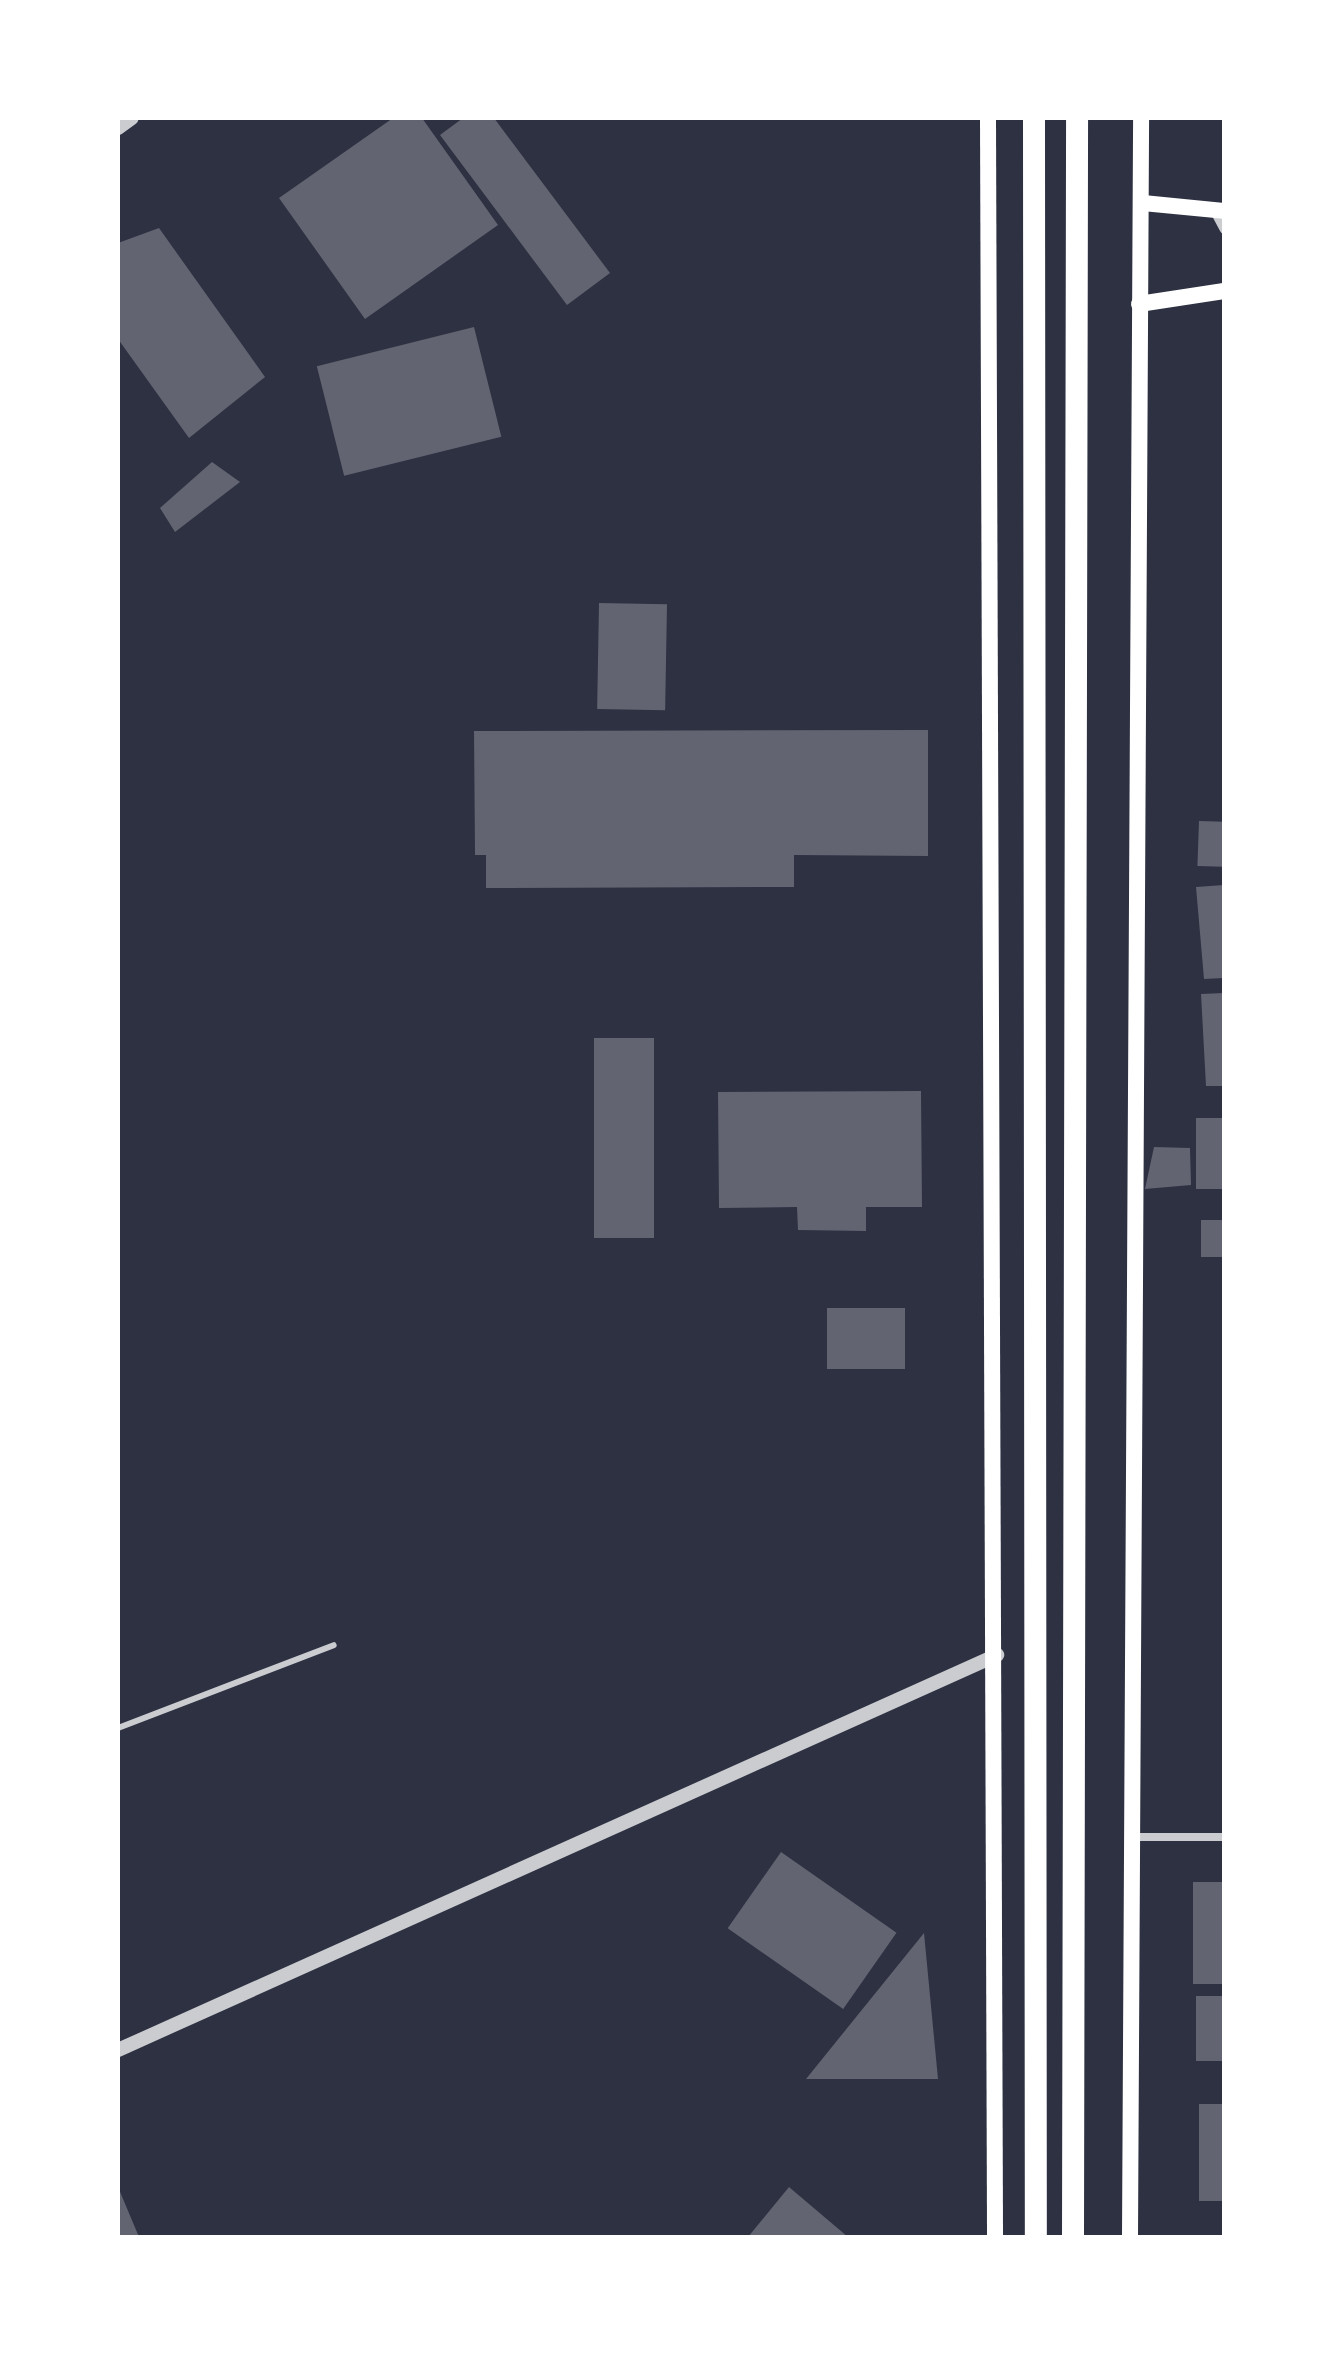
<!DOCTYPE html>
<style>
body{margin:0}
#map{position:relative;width:1342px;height:2355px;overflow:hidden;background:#2d3142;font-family:Signika,sans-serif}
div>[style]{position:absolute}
.building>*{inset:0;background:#626471;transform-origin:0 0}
.service>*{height:6px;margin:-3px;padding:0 3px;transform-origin:3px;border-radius:3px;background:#caccd0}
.minor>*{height:8px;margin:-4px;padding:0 4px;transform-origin:4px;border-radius:4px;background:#caccd0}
.tertiary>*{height:14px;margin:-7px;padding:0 7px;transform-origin:7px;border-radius:7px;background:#caccd0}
.secondary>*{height:16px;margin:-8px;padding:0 8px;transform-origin:8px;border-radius:8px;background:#fff}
.trunk>*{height:22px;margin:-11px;padding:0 11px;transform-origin:11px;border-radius:11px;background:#fff}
span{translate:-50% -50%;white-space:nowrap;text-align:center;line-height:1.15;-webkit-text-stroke:7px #fff;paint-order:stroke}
.frame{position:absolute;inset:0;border:120px solid #fff;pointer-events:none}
</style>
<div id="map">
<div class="building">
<i style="clip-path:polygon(393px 118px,422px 118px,498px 225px,365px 319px,279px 198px)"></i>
<i style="clip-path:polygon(463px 118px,494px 118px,610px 273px,567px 305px,440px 135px)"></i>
<i style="clip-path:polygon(159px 228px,265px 377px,189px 438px,118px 339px,118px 243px)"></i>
<i style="left:474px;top:327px;width:113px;height:162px;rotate:76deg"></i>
<i style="clip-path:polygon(212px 462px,240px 482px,175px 532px,160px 508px)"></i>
<i style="left:599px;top:603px;width:68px;height:106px;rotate:1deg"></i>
<i style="clip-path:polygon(928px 730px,928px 856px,794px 855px,794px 887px,486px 888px,486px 855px,475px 855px,474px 731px)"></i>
<i style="left:1199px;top:821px;width:25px;height:45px;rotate:2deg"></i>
<i style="clip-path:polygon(1224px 885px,1224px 978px,1204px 979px,1196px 887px)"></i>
<i style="clip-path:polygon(1224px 993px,1224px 1086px,1206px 1086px,1201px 994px)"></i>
<i style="left:594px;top:1038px;width:60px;height:200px"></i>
<i style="clip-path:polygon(921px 1091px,922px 1207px,866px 1207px,866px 1231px,798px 1230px,797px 1207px,719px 1208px,718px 1092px)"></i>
<i style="left:1224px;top:1118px;width:71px;height:28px;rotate:90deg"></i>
<i style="clip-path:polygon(1154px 1147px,1190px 1148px,1191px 1185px,1145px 1189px)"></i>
<i style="left:1201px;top:1220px;width:23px;height:37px"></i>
<i style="left:827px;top:1308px;width:78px;height:61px"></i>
<i style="left:781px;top:1852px;width:141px;height:93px;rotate:35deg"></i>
<i style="left:1224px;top:1882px;width:102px;height:31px;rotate:90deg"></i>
<i style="clip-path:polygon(924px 1933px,938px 2079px,806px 2079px)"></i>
<i style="left:1196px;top:1996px;width:28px;height:65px"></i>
<i style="left:1199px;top:2104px;width:25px;height:97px"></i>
<i style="clip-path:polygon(118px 2187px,139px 2237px,118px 2237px)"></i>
<i style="clip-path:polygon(789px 2187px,848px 2237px,748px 2237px)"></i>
</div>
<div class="service">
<i style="left:118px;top:1728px;width:231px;rotate:-21deg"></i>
</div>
<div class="minor">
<i style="left:1214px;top:211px;width:21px;rotate:62deg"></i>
<i style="left:1133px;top:1837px;width:91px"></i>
</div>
<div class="tertiary">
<i style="left:118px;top:128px;width:17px;rotate:-36deg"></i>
<i style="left:118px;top:2050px;width:964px;rotate:-24.2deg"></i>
</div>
<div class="secondary">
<i style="left:988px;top:118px;width:2119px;rotate:89.81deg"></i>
<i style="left:1143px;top:203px;width:81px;rotate:5.6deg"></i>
<i style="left:1139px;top:304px;width:86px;rotate:-8.7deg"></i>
<i style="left:1130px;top:2237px;width:2119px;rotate:-89.7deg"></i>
</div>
<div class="trunk">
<i style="left:1034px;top:118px;width:2119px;rotate:89.95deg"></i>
<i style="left:1073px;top:2237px;width:2119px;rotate:-89.89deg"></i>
</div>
<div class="frame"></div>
</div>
